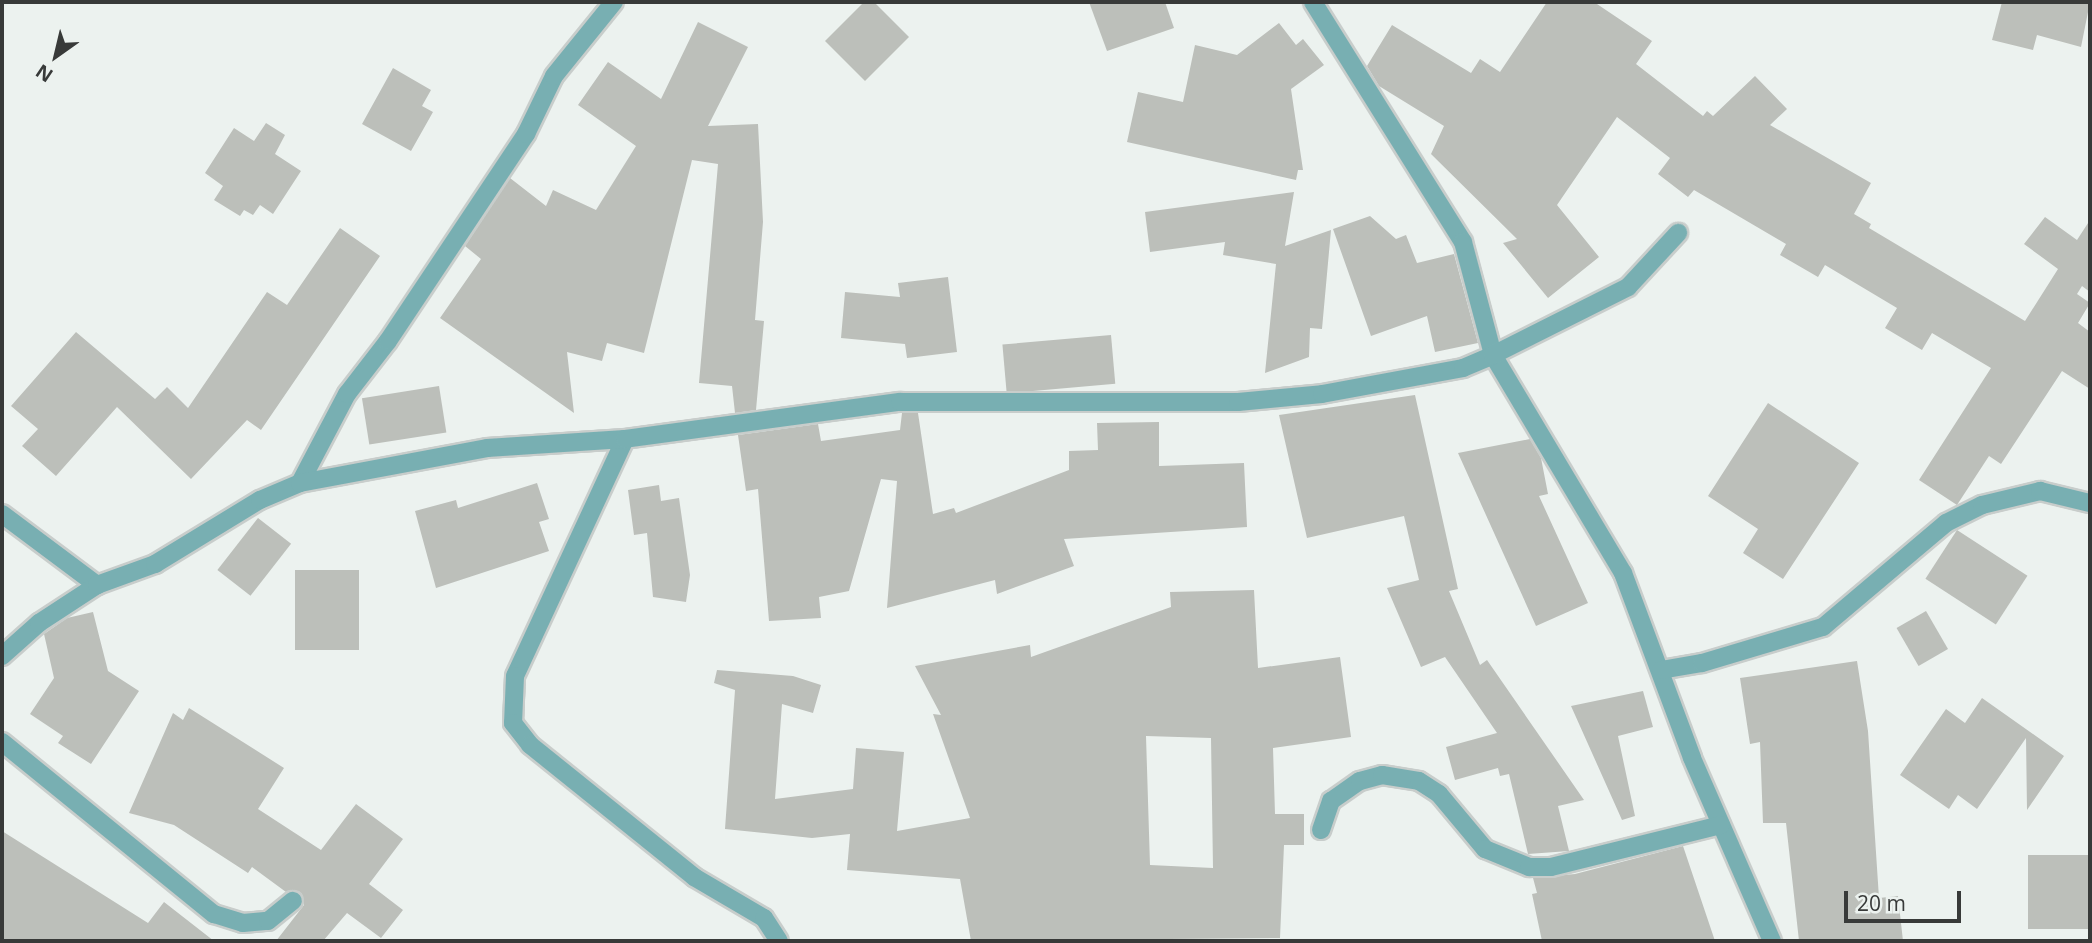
<!DOCTYPE html>
<style>
body{margin:0}
#map{position:relative;width:2092px;height:943px;overflow:hidden;background:#ecf2ef;font-family:"Open Sans",sans-serif}
div>[style]{position:absolute}
.building>*{inset:0;background:#bcbfba;transform-origin:0 0}
.roads{filter:drop-shadow(2px 0 #c8cdcb) drop-shadow(-2px 0 #c8cdcb) drop-shadow(0 2px #c8cdcb) drop-shadow(0 -2px #c8cdcb)}
.minor>*{height:18px;margin:-9px;padding:0 9px;transform-origin:9px;border-radius:9px;background:#78afb2}
span{translate:-50% -50%;white-space:nowrap;text-align:center;line-height:1.15;-webkit-text-stroke:6px #ecf2ef;paint-order:stroke}
.frame{position:absolute;inset:0;border:4px solid #383a39;pointer-events:none}
.north{position:absolute;left:21px;top:21px;width:70px;height:70px;-webkit-text-stroke:5px #ecf2ef;paint-order:stroke;rotate:214deg;font-size:19px;font-weight:700;line-height:28px;text-align:center;color:#383a39}
.north::after{content:'';display:block;margin:auto;width:24px;height:32px;background:#383a39;clip-path:polygon(50% 0,100% 100%,50% 72%,0 100%)}
.scale{position:absolute;left:1844px;top:891px;width:117px;height:32px;box-sizing:border-box;border:4px solid #383a39;border-top:0;padding-left:9px;font-size:21px;line-height:24px;white-space:nowrap;color:#383a39;-webkit-text-stroke:5px #ecf2ef;paint-order:stroke}
</style>
<div id="map">
<div class="building">
<i style="clip-path:polygon(864px 2px,874px 2px,909px 37px,865px 81px,825px 41px)"></i>
<i style="clip-path:polygon(1089px 2px,1165px 2px,1174px 28px,1107px 51px)"></i>
<i style="clip-path:polygon(1547px 2px,1594px 2px,1652px 41px,1636px 64px,1703px 116px,1707px 111px,1713px 116px,1755px 76px,1787px 109px,1770px 125px,1871px 183px,1854px 214px,1871px 224px,1869px 228px,2025px 321px,2058px 269px,2024px 244px,2045px 217px,2077px 240px,2090px 220px,2090px 292px,2082px 286px,2077px 294px,2090px 303px,2078px 323px,2090px 332px,2090px 389px,2062px 371px,2001px 464px,1989px 456px,1957px 505px,1919px 480px,1991px 368px,1932px 333px,1922px 350px,1885px 328px,1897px 308px,1825px 265px,1818px 277px,1780px 255px,1786px 244px,1694px 190px,1688px 197px,1658px 174px,1670px 158px,1617px 117px,1557px 205px,1599px 257px,1548px 298px,1503px 243px,1517px 239px,1431px 154px,1444px 126px,1379px 86px,1367px 66px,1392px 25px,1471px 73px,1480px 59px,1500px 72px)"></i>
<i style="clip-path:polygon(2002px 2px,2090px 2px,2081px 47px,2037px 35px,2033px 50px,1992px 40px)"></i>
<i style="clip-path:polygon(698px 22px,748px 47px,708px 126px,758px 124px,763px 222px,755px 320px,764px 321px,756px 410px,735px 413px,732px 386px,699px 383px,718px 164px,692px 160px,644px 353px,607px 343px,602px 361px,567px 352px,574px 413px,440px 318px,481px 259px,465px 246px,510px 178px,546px 206px,553px 190px,596px 210px,636px 146px,578px 105px,608px 62px,661px 99px)"></i>
<i style="clip-path:polygon(1279px 23px,1296px 45px,1303px 39px,1324px 65px,1291px 89px,1303px 170px,1298px 170px,1296px 180px,1127px 142px,1138px 92px,1183px 102px,1195px 45px,1237px 55px)"></i>
<i style="clip-path:polygon(393px 68px,431px 90px,422px 106px,433px 112px,411px 151px,362px 124px)"></i>
<i style="clip-path:polygon(266px 123px,285px 135px,275px 154px,301px 171px,273px 214px,260px 205px,253px 215px,244px 210px,240px 216px,214px 200px,223px 186px,205px 173px,234px 128px,254px 141px)"></i>
<i style="clip-path:polygon(1294px 192px,1285px 246px,1331px 230px,1322px 329px,1310px 328px,1309px 357px,1265px 373px,1276px 264px,1223px 255px,1225px 242px,1150px 252px,1145px 212px)"></i>
<i style="clip-path:polygon(1370px 216px,1396px 239px,1406px 235px,1417px 263px,1454px 254px,1478px 343px,1435px 352px,1427px 316px,1371px 336px,1333px 229px)"></i>
<i style="clip-path:polygon(340px 228px,380px 256px,261px 430px,247px 420px,191px 479px,117px 407px,56px 476px,22px 446px,38px 429px,11px 406px,76px 332px,155px 399px,167px 387px,188px 408px,267px 292px,287px 305px)"></i>
<i style="clip-path:polygon(948px 277px,957px 352px,907px 358px,905px 344px,841px 338px,845px 292px,900px 297px,898px 283px)"></i>
<i style="left:1111px;top:335px;width:49px;height:109px;rotate:85deg"></i>
<i style="left:439px;top:386px;width:47px;height:78px;rotate:81deg"></i>
<i style="clip-path:polygon(1415px 395px,1458px 589px,1449px 591px,1480px 665px,1487px 660px,1584px 800px,1558px 806px,1569px 851px,1528px 854px,1509px 774px,1500px 776px,1498px 768px,1455px 780px,1446px 747px,1497px 733px,1445px 657px,1421px 667px,1387px 588px,1419px 580px,1404px 516px,1307px 538px,1279px 415px)"></i>
<i style="clip-path:polygon(1768px 403px,1859px 463px,1783px 579px,1743px 553px,1758px 529px,1708px 496px)"></i>
<i style="clip-path:polygon(902px 413px,918px 413px,933px 514px,954px 508px,956px 513px,1069px 470px,1069px 451px,1098px 450px,1097px 423px,1159px 422px,1159px 466px,1244px 463px,1247px 527px,1064px 539px,1074px 566px,997px 594px,995px 580px,887px 608px,897px 481px,881px 479px,849px 591px,819px 597px,821px 618px,769px 621px,758px 489px,746px 491px,738px 435px,818px 424px,821px 441px,900px 430px)"></i>
<i style="clip-path:polygon(1530px 439px,1541px 458px,1548px 494px,1539px 496px,1588px 603px,1536px 626px,1458px 453px)"></i>
<i style="clip-path:polygon(537px 483px,549px 519px,539px 522px,549px 551px,436px 588px,415px 511px,456px 500px,458px 508px)"></i>
<i style="clip-path:polygon(659px 485px,661px 501px,679px 498px,690px 575px,686px 602px,653px 597px,647px 533px,634px 535px,628px 490px)"></i>
<i style="left:258px;top:518px;width:42px;height:66px;rotate:38deg"></i>
<i style="left:1957px;top:530px;width:84px;height:58px;rotate:33deg"></i>
<i style="left:295px;top:570px;width:64px;height:80px"></i>
<i style="clip-path:polygon(evenodd,1254px 590px,1258px 668px,1340px 657px,1351px 737px,1273px 748px,1275px 814px,1304px 814px,1304px 845px,1284px 845px,1280px 938px,971px 941px,960px 879px,847px 870px,850px 834px,812px 838px,725px 829px,735px 690px,714px 683px,717px 670px,793px 676px,821px 685px,813px 713px,782px 704px,775px 799px,853px 789px,856px 748px,904px 752px,897px 831px,970px 818px,933px 714px,941px 715px,915px 666px,1030px 645px,1031px 657px,1171px 607px,1170px 592px,1254px 590px,1146px 736px,1211px 738px,1213px 868px,1150px 865px,1146px 736px)"></i>
<i style="left:1926px;top:611px;width:44px;height:34px;rotate:60deg"></i>
<i style="clip-path:polygon(93px 612px,108px 671px,139px 691px,91px 764px,58px 743px,63px 736px,30px 714px,54px 678px,44px 634px,67px 618px)"></i>
<i style="clip-path:polygon(1857px 661px,1868px 731px,1879px 898px,1898px 896px,1903px 941px,1799px 941px,1786px 823px,1763px 823px,1760px 742px,1750px 744px,1740px 678px)"></i>
<i style="clip-path:polygon(1643px 691px,1653px 727px,1618px 736px,1635px 816px,1622px 820px,1571px 706px)"></i>
<i style="clip-path:polygon(1982px 698px,2064px 756px,2027px 810px,2026px 738px,1977px 809px,1958px 795px,1949px 809px,1900px 775px,1946px 709px,1965px 723px)"></i>
<i style="clip-path:polygon(189px 708px,284px 768px,258px 809px,321px 850px,356px 804px,403px 839px,369px 884px,403px 910px,381px 938px,347px 913px,323px 941px,276px 941px,304px 905px,301px 893px,286px 892px,252px 867px,248px 873px,174px 825px,129px 813px,173px 713px,183px 720px)"></i>
<i style="clip-path:polygon(2px 831px,148px 923px,164px 902px,214px 941px,2px 941px)"></i>
<i style="clip-path:polygon(1683px 846px,1715px 941px,1542px 941px,1532px 894px,1537px 893px,1533px 878px,1575px 874px)"></i>
<i style="left:2028px;top:855px;width:62px;height:74px"></i>
</div>
<div class="roads">
<div class="minor">
<i style="left:1313px;top:2px;width:283px;rotate:58deg"></i>
<i style="left:1463px;top:242px;width:117px;rotate:75.1deg"></i>
<i style="left:1493px;top:355px;width:254px;rotate:59.2deg"></i>
<i style="left:1623px;top:573px;width:197px;rotate:69.5deg"></i>
<i style="left:1692px;top:758px;width:200px;rotate:66.4deg"></i>
<i style="left:625px;top:439px;width:261px;rotate:114.9deg"></i>
<i style="left:515px;top:676px;width:47px;rotate:92.4deg"></i>
<i style="left:513px;top:723px;width:28px;rotate:52deg"></i>
<i style="left:530px;top:745px;width:211px;rotate:38.8deg"></i>
<i style="left:694px;top:877px;width:81px;rotate:30.4deg"></i>
<i style="left:764px;top:918px;width:27px;rotate:57deg"></i>
<i style="left:300px;top:483px;width:101px;rotate:-62.2deg"></i>
<i style="left:347px;top:394px;width:67px;rotate:-52.3deg"></i>
<i style="left:388px;top:341px;width:249px;rotate:-56.3deg"></i>
<i style="left:526px;top:134px;width:64px;rotate:-64.2deg"></i>
<i style="left:554px;top:76px;width:95px;rotate:-51deg"></i>
<i style="left:2px;top:514px;width:119px;rotate:36.8deg"></i>
<i style="left:2px;top:656px;width:50px;rotate:-41.7deg"></i>
<i style="left:39px;top:623px;width:69px;rotate:-33.2deg"></i>
<i style="left:97px;top:585px;width:62px;rotate:-19.9deg"></i>
<i style="left:155px;top:564px;width:123px;rotate:-31.4deg"></i>
<i style="left:260px;top:500px;width:43px;rotate:-23deg"></i>
<i style="left:300px;top:483px;width:190px;rotate:-10.6deg"></i>
<i style="left:487px;top:448px;width:138px;rotate:-3.7deg"></i>
<i style="left:625px;top:439px;width:277px;rotate:-7.7deg"></i>
<i style="left:900px;top:402px;width:338px"></i>
<i style="left:1238px;top:402px;width:84px;rotate:-5.4deg"></i>
<i style="left:1322px;top:394px;width:143px;rotate:-10.4deg"></i>
<i style="left:1463px;top:368px;width:33px;rotate:-23deg"></i>
<i style="left:1493px;top:355px;width:151px;rotate:-26.7deg"></i>
<i style="left:1628px;top:287px;width:74px;rotate:-47.2deg"></i>
<i style="left:1661px;top:670px;width:42px;rotate:-9.7deg"></i>
<i style="left:1702px;top:663px;width:126px;rotate:-16.6deg"></i>
<i style="left:1823px;top:627px;width:161px;rotate:-40.2deg"></i>
<i style="left:1946px;top:523px;width:40px;rotate:-26.6deg"></i>
<i style="left:1982px;top:505px;width:60px;rotate:-13.6deg"></i>
<i style="left:2040px;top:491px;width:51px;rotate:13.5deg"></i>
<i style="left:2px;top:742px;width:273px;rotate:39.1deg"></i>
<i style="left:214px;top:914px;width:30px;rotate:17deg"></i>
<i style="left:243px;top:923px;width:25px;rotate:-5deg"></i>
<i style="left:268px;top:921px;width:32px;rotate:-39deg"></i>
<i style="left:1321px;top:830px;width:31px;rotate:-71deg"></i>
<i style="left:1331px;top:801px;width:35px;rotate:-35deg"></i>
<i style="left:1360px;top:781px;width:23px;rotate:-15deg"></i>
<i style="left:1382px;top:775px;width:37px;rotate:9deg"></i>
<i style="left:1419px;top:781px;width:24px;rotate:33deg"></i>
<i style="left:1439px;top:794px;width:72px;rotate:50.1deg"></i>
<i style="left:1485px;top:849px;width:48px;rotate:22.2deg"></i>
<i style="left:1529px;top:867px;width:22px"></i>
<i style="left:1551px;top:867px;width:175px;rotate:-13.9deg"></i>
</div>
</div>
<div class="frame"></div>
<div class="north">N</div>
<div class="scale">20 m</div>
</div>
